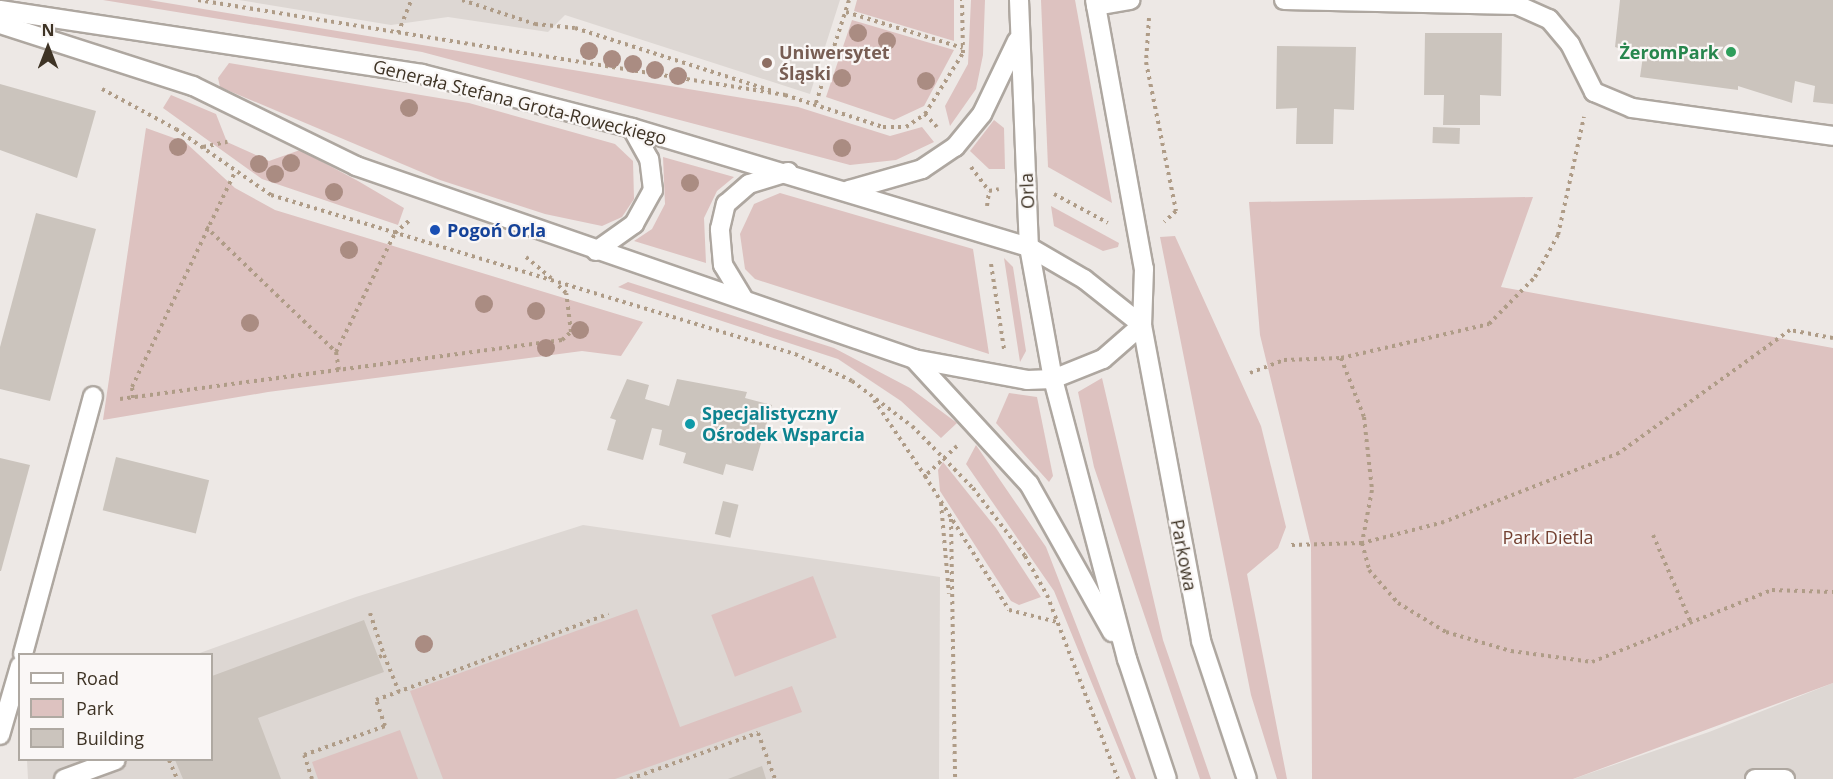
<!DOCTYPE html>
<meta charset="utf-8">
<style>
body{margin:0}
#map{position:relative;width:1833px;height:779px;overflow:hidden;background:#ede8e5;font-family:"Open Sans",sans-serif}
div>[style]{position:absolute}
.built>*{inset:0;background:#ddd7d3}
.green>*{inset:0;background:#ddc2c0;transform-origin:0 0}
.building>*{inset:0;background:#cbc4bd;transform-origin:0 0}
.path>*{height:4px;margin-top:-2px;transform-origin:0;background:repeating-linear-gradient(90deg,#af9c87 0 3px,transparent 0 7.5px)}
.roads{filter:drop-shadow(2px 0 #aea7a0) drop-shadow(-2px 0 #aea7a0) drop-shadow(0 2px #aea7a0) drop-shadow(0 -2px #aea7a0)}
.minor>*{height:18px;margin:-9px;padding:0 9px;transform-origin:9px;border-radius:9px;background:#fff}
.trees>*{width:18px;height:18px;margin:-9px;border-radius:50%;background:#aa8c82}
.dots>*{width:16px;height:16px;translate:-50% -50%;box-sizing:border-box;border:3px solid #faf7f6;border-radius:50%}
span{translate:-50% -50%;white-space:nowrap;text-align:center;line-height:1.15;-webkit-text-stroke:4.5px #faf7f6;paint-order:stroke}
.leisure-label{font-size:18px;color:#27864d;font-weight:700}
.right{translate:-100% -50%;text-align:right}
.education-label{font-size:18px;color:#785e54;font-weight:700}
.left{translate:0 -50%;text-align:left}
.street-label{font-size:18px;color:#3e3325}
.transit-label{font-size:18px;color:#164399;font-weight:700}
.culture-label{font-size:18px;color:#0d838f;font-weight:700}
.park-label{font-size:18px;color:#734031}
.legend{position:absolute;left:18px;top:653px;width:195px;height:108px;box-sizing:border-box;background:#faf7f6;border:2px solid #afa9a2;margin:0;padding:8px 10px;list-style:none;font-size:18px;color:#3e3325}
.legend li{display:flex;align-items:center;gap:12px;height:30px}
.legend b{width:30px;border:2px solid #afa9a2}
.north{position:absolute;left:18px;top:18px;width:60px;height:60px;-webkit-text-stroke:4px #faf7f6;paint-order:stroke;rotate:0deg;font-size:16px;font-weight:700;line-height:24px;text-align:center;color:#3e3325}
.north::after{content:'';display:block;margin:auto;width:21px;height:27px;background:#3e3325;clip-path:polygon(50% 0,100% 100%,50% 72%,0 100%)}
</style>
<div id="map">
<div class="built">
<i style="clip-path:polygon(239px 0,840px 0,810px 94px,565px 15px,548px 32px,448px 17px,391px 25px)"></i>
<i style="clip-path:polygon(583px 525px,940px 577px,939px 779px,28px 779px,27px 760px,212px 760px,212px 654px,197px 654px,356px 597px)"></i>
<i style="clip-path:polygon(1833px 683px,1833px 779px,1573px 779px,1709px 732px)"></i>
</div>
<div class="green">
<i style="clip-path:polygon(103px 0,149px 0,798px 107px,890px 136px,922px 127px,934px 142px,896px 160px,850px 165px,422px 52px)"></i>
<i style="clip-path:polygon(857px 0,954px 0,954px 41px,854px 11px)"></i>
<i style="clip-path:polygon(971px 0,985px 0,983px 55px,976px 89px,950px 126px,945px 106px,968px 64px)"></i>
<i style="clip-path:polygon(1041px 0,1075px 0,1112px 203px,1048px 167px)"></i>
<i style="clip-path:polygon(852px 20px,954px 50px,924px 106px,894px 120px,826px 97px)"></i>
<i style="clip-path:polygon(229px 63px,469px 103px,615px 144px,633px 161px,634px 199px,622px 217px,602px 226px,545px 214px,440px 180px,220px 87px,218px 78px)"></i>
<i style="clip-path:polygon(171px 95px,216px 114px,227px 142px,269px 161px,300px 150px,358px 181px,404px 208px,398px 225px,262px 179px,163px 108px)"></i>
<i style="clip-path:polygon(994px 120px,1004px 128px,1005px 169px,989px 169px,970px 151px)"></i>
<i style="clip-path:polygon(146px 128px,185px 142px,235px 188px,275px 210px,643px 322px,621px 356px,582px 351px,268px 392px,103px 420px)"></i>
<i style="clip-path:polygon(663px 157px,734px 177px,717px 191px,704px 218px,706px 263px,634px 241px,652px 229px,665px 204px)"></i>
<i style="clip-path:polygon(780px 193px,973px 249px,989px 354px,755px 279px,745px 269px,740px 234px,754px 204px)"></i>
<i style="clip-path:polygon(1533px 197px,1501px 287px,1833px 348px,1833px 683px,1573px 779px,1312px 779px,1311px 545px,1260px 335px,1249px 202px)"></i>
<i style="clip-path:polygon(1051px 206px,1119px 243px,1118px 247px,1103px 251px,1054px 226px)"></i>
<i style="clip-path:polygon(1175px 236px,1261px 426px,1286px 527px,1278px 548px,1247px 574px,1287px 779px,1277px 779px,1251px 695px,1160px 237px)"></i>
<i style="clip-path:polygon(1004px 258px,1013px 267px,1026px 351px,1020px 362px)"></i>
<i style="clip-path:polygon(628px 282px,834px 348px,910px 388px,957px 423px,941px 438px,901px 401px,838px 359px,618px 287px)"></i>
<i style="clip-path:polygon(1102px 378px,1163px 640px,1211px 779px,1200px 779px,1094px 467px,1078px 392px)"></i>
<i style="clip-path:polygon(1009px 393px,1037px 397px,1053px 476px,1049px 482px,996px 423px)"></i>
<i style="clip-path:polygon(976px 445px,1046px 547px,1136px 779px,1131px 779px,1054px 591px,966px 464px)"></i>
<i style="clip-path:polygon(943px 462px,996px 528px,1041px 597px,1019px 605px,1011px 601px,940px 491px,938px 470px)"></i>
<i style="left:813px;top:576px;width:66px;height:109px;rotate:69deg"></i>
<i style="clip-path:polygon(637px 609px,680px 727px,792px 686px,802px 712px,615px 779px,443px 779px,410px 691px)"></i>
<i style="clip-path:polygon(400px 730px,418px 779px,318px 779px,312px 762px)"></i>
</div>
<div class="building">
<i style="clip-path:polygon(1620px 0,1833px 0,1833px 104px,1813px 102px,1815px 86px,1795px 81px,1792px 103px,1738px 86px,1738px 90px,1640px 77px,1643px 56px,1615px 47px)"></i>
<i style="clip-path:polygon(1425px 33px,1502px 33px,1501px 96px,1480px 95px,1480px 125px,1443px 125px,1444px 95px,1424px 95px)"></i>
<i style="clip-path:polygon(1277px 46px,1356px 47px,1354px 110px,1334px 109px,1333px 144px,1296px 144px,1297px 108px,1276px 109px)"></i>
<i style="clip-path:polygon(0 84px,96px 111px,77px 178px,0 150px)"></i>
<i style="left:1433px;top:127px;width:27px;height:16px;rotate:2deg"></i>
<i style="clip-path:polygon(36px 213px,96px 229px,50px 401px,0 389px,0 347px)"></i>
<i style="clip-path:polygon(627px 379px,649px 385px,645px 399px,669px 406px,677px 379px,747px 392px,745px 398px,772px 405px,753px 471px,726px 464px,723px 475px,683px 463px,686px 453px,659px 445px,662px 430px,652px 428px,643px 460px,607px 450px,616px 420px,610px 418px)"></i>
<i style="left:116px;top:457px;width:96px;height:55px;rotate:14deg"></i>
<i style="clip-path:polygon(0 458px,30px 465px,1px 571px,0 571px)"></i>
<i style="left:723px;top:501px;width:16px;height:34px;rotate:14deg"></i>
<i style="clip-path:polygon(364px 620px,384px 672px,258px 718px,281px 779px,183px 779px,175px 760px,212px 760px,212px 676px)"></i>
<i style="clip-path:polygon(762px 766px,766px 779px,728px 779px)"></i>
</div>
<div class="path">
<i style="left:198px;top:0;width:595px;rotate:9.19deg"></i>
<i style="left:785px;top:95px;width:103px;rotate:18.1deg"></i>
<i style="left:883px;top:127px;width:23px"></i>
<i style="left:906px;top:127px;width:23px;rotate:-34deg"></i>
<i style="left:462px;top:0;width:77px;rotate:18.2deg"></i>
<i style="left:535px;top:24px;width:40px;rotate:5.7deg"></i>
<i style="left:575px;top:28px;width:208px;rotate:17.7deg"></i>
<i style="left:846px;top:12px;width:122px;rotate:17.1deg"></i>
<i style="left:1149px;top:18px;width:44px;rotate:93.9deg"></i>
<i style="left:1146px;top:62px;width:152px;rotate:78.6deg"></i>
<i style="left:1176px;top:211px;width:16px;rotate:137deg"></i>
<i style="left:398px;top:33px;width:35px;rotate:-68deg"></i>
<i style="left:102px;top:89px;width:84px;rotate:28.4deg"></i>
<i style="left:176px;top:129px;width:116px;rotate:34.8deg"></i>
<i style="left:271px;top:195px;width:548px;rotate:16.88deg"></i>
<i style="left:795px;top:354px;width:63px;rotate:25.3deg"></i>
<i style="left:852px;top:381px;width:75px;rotate:36.9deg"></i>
<i style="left:912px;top:426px;width:87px;rotate:45.5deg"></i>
<i style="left:973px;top:488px;width:86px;rotate:52.6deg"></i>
<i style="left:1025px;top:556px;width:45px;rotate:60.6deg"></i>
<i style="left:1047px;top:595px;width:197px;rotate:68.9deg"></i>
<i style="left:816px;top:103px;width:108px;rotate:-72.2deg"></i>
<i style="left:937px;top:127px;width:18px;rotate:-133deg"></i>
<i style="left:925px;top:114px;width:72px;rotate:-58.1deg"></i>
<i style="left:963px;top:53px;width:53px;rotate:-91.1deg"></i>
<i style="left:203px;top:147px;width:25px;rotate:-12deg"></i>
<i style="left:971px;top:167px;width:30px;rotate:53deg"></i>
<i style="left:1054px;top:194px;width:61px;rotate:28.2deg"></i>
<i style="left:987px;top:206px;width:15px;rotate:-82deg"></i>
<i style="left:989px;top:191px;width:10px;rotate:-11deg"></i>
<i style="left:206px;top:227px;width:180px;rotate:43.9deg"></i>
<i style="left:336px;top:352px;width:18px;rotate:81deg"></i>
<i style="left:526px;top:257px;width:33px;rotate:40deg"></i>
<i style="left:991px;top:264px;width:86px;rotate:81.3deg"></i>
<i style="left:1833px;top:338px;width:44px;rotate:-169.5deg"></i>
<i style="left:1790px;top:330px;width:211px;rotate:144.3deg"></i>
<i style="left:1619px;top:453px;width:188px;rotate:158.5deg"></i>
<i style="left:1444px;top:522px;width:85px;rotate:165.6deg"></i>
<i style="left:1362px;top:543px;width:28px;rotate:75deg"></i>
<i style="left:1369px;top:570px;width:44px;rotate:48.7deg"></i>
<i style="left:1398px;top:603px;width:56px;rotate:31.1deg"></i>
<i style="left:1446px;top:632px;width:68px;rotate:16.3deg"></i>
<i style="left:1511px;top:651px;width:82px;rotate:7.7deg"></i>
<i style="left:1592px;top:662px;width:194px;rotate:-21.8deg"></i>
<i style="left:1772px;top:590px;width:61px;rotate:1.9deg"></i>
<i style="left:336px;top:352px;width:133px;rotate:-63.6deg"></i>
<i style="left:395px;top:233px;width:20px;rotate:-41deg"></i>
<i style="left:1341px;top:358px;width:152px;rotate:-12.9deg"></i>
<i style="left:1489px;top:324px;width:66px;rotate:-45.6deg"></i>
<i style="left:1535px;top:277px;width:48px;rotate:-61.3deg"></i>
<i style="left:1558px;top:235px;width:121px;rotate:-77.6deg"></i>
<i style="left:1250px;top:373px;width:36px;rotate:-21deg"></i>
<i style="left:1284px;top:360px;width:57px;rotate:-2deg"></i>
<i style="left:1341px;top:358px;width:63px;rotate:68.7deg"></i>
<i style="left:1364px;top:417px;width:73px;rotate:83.7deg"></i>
<i style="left:1372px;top:490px;width:54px;rotate:100.7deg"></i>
<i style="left:1362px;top:543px;width:71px;rotate:178.4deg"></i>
<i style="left:133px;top:398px;width:11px;rotate:-95deg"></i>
<i style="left:132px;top:387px;width:238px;rotate:-64.4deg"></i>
<i style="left:120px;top:399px;width:446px;rotate:-7.6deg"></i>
<i style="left:562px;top:340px;width:12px;rotate:-42deg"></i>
<i style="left:571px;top:332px;width:39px;rotate:-97deg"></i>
<i style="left:566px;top:293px;width:14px;rotate:-135deg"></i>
<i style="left:874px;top:400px;width:92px;rotate:56.1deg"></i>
<i style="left:957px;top:446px;width:44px;rotate:136.8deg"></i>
<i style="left:925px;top:476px;width:158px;rotate:57.9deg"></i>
<i style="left:1009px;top:610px;width:49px;rotate:14deg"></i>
<i style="left:941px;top:503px;width:91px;rotate:85deg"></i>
<i style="left:951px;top:519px;width:260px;rotate:89.1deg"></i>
<i style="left:1653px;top:535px;width:96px;rotate:66.6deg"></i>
<i style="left:370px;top:613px;width:44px;rotate:71.6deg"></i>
<i style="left:379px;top:657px;width:5px;rotate:-22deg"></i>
<i style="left:384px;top:655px;width:40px;rotate:68deg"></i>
<i style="left:169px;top:760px;width:21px;rotate:67deg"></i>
<i style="left:312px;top:779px;width:25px;rotate:-108deg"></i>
<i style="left:304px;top:755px;width:86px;rotate:-19.7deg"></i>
<i style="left:385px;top:726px;width:28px;rotate:-109deg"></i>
<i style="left:376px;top:700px;width:248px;rotate:-20.3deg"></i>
<i style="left:630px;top:779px;width:136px;rotate:-19.8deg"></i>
<i style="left:758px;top:733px;width:49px;rotate:69.7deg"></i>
</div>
<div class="roads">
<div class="minor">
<i style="left:1019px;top:0;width:247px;rotate:87.7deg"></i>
<i style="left:1029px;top:247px;width:134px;rotate:79.7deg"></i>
<i style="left:1053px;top:379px;width:290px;rotate:75.2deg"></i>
<i style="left:1127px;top:659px;width:126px;rotate:71.6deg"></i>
<i style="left:1095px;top:0;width:273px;rotate:79.7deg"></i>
<i style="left:1144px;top:269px;width:56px;rotate:92deg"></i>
<i style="left:1142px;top:325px;width:321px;rotate:79.4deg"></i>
<i style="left:1201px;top:641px;width:145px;rotate:71.6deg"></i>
<i style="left:1284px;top:0;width:233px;rotate:1.2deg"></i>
<i style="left:1517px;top:5px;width:35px;rotate:24deg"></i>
<i style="left:1549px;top:19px;width:33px;rotate:50deg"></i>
<i style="left:1570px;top:44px;width:54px;rotate:63.4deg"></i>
<i style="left:1594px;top:92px;width:41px;rotate:22.8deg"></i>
<i style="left:1632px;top:108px;width:203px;rotate:7.9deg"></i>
<i style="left:1096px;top:6px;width:35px;rotate:-10deg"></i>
<i style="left:0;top:10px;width:427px;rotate:8.6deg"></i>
<i style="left:422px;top:74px;width:217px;rotate:14.4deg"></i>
<i style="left:632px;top:128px;width:414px;rotate:16.7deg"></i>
<i style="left:1029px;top:247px;width:64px;rotate:30.2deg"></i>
<i style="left:1084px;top:279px;width:74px;rotate:38.4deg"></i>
<i style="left:0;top:24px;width:203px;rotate:17.8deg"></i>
<i style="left:193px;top:86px;width:182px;rotate:26.1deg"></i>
<i style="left:356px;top:166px;width:590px;rotate:19.08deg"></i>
<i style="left:914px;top:359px;width:115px;rotate:10.5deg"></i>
<i style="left:1027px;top:380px;width:26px;rotate:-2deg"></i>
<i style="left:1053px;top:379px;width:54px;rotate:-21.8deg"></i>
<i style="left:1103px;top:359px;width:52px;rotate:-41.1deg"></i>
<i style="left:849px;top:190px;width:76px;rotate:-16deg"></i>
<i style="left:922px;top:169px;width:40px;rotate:-34deg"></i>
<i style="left:955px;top:147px;width:43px;rotate:-50.7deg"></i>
<i style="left:982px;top:114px;width:81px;rotate:-64.4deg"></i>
<i style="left:596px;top:251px;width:47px;rotate:-35.4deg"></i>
<i style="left:634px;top:224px;width:39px;rotate:-61deg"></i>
<i style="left:653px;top:190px;width:31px;rotate:-97deg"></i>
<i style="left:649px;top:159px;width:35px;rotate:-119deg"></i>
<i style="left:743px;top:298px;width:39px;rotate:-121deg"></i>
<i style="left:723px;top:265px;width:36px;rotate:-95deg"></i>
<i style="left:720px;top:229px;width:26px;rotate:-77deg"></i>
<i style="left:726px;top:204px;width:30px;rotate:-41deg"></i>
<i style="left:749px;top:184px;width:41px;rotate:-17.1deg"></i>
<i style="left:914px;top:359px;width:170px;rotate:47.4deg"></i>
<i style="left:1029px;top:484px;width:170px;rotate:60.7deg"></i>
<i style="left:23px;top:654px;width:267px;rotate:-74.8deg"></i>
<i style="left:0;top:735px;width:72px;rotate:-73.8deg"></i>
<i style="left:64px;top:779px;width:55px;rotate:-20.1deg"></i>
<i style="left:1755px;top:779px;width:30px"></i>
</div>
</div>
<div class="trees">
<i style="left:858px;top:33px"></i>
<i style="left:887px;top:41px"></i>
<i style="left:589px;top:51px"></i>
<i style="left:612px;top:59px"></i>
<i style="left:633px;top:64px"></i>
<i style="left:655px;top:70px"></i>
<i style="left:678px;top:76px"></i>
<i style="left:842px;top:78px"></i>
<i style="left:926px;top:81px"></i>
<i style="left:409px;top:108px"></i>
<i style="left:178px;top:147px"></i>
<i style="left:842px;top:148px"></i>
<i style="left:291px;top:163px"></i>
<i style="left:259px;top:164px"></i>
<i style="left:275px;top:174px"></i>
<i style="left:690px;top:183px"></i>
<i style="left:334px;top:192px"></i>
<i style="left:349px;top:250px"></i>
<i style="left:484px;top:304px"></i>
<i style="left:536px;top:311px"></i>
<i style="left:250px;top:323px"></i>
<i style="left:580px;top:330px"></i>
<i style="left:546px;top:348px"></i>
<i style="left:424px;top:644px"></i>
</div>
<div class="dots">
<i style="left:1731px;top:52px;background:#2e9e5b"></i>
<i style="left:767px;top:63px;background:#8d6e63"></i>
<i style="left:435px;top:230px;background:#1a4fb4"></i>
<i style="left:690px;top:424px;background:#0f9aa8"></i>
</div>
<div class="leisure-label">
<span class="right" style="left:1719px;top:52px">ŻeromPark</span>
</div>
<div class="education-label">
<span class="left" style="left:779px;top:63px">Uniwersytet<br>Śląski</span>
</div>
<div class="street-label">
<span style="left:520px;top:102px;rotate:14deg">Generała Stefana Grota-Roweckiego</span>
<span style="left:1027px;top:191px;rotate:-93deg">Orla</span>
<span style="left:1184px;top:555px;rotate:79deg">Parkowa</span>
</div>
<div class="transit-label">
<span class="left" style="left:447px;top:230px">Pogoń Orla</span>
</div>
<div class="culture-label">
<span class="left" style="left:702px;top:424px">Specjalistyczny<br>Ośrodek Wsparcia</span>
</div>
<div class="park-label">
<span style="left:1548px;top:537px">Park Dietla</span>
</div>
<ul class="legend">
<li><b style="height:8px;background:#fff"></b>Road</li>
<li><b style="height:16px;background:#ddc2c0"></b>Park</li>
<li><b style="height:16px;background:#cbc4bd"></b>Building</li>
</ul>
<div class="north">N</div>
</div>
